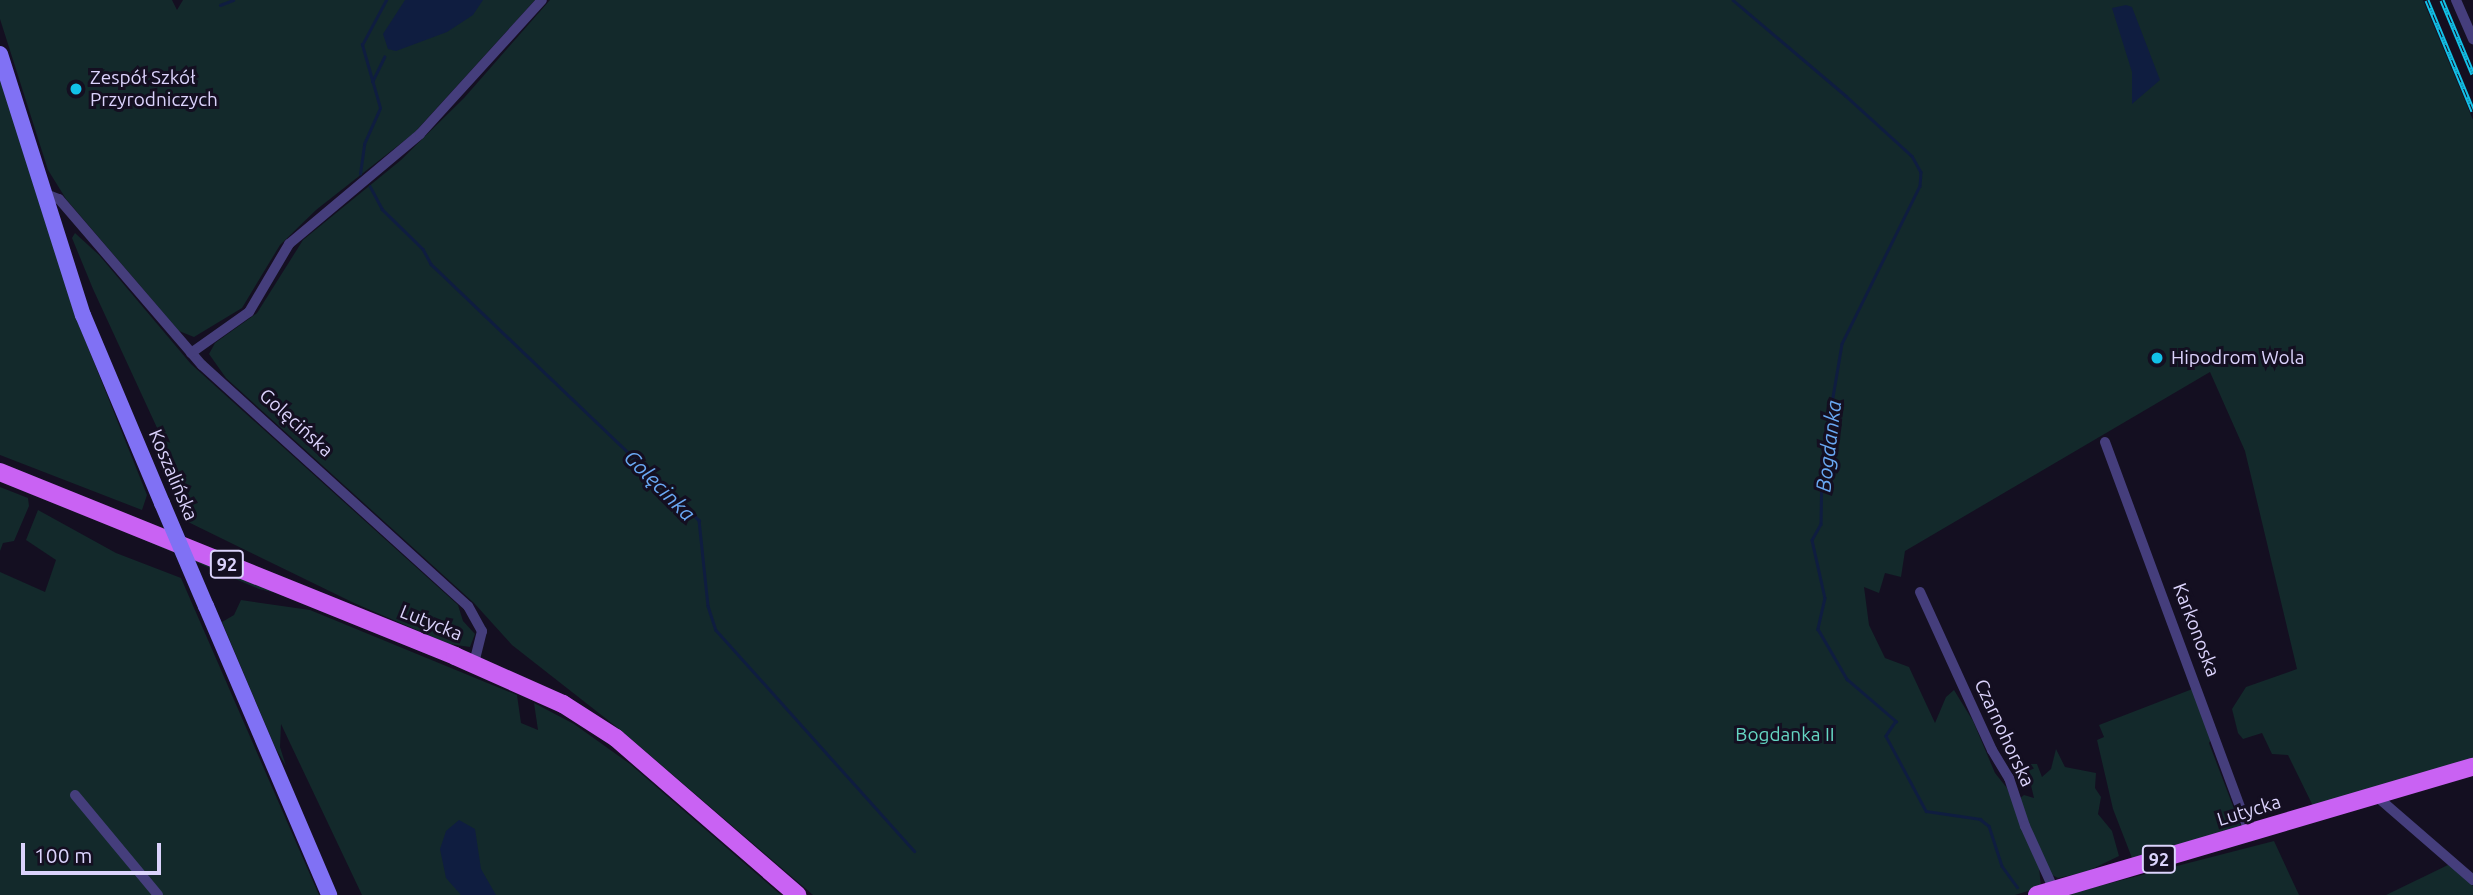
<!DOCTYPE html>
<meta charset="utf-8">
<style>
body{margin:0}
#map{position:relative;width:2473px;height:895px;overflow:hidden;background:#140f21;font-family:Ubuntu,sans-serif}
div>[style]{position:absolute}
.green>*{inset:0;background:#13292b}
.water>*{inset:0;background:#0f1d40}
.stream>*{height:2.5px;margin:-1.25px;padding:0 1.25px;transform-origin:1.25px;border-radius:1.25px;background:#0f1d40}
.street>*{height:10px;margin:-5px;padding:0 5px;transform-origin:5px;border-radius:5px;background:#453e7c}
.secondary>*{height:16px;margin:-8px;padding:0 8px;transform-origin:8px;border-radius:8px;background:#8071f4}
.primary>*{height:18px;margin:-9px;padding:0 9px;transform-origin:9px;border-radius:9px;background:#c962f3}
.rail>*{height:5px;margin-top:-2.5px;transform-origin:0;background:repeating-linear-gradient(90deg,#140f21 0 8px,#12c1e8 0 16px);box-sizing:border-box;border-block:2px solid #12c1e8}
.secondary-bridge>*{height:16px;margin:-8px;padding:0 8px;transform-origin:8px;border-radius:8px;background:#8071f4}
.dots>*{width:19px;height:19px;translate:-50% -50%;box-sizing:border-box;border:4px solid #140f21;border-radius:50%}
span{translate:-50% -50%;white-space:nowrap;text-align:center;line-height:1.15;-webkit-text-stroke:6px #140f21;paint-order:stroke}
.shield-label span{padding:2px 5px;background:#140f21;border:2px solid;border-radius:5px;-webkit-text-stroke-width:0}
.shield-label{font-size:18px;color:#dbd3fc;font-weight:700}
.poi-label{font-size:19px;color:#dbd3fc}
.left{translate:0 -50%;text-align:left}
.street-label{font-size:19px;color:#dbd3fc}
.park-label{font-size:19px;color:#65d6c3}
.water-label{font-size:21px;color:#69a8f3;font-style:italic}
.scale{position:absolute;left:21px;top:843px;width:140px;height:32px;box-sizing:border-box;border:4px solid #dbd3fc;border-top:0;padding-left:9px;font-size:21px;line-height:24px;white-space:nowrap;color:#dbd3fc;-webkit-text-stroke:5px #140f21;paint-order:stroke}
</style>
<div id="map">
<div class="green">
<i style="clip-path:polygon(0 0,172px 0,177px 10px,183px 0,535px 0,414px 133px,316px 210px,280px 245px,242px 308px,194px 337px,179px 331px,66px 199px,48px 170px,0 19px)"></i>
<i style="clip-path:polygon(550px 0,2423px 0,2473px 120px,2473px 762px,2313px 806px,2288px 755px,2272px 754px,2262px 733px,2243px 739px,2238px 733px,2232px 709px,2246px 687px,2297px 669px,2245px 451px,2210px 372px,1905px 551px,1901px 577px,1885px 573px,1879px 593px,1864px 587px,1869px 625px,1885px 658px,1909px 667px,1935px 723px,1946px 697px,1954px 690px,1973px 721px,1995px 773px,2007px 788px,2039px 867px,2041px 887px,2015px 895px,813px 895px,623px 732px,512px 645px,474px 603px,226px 378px,209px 354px,215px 343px,257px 313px,303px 240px,401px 160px,464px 98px)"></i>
<i style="clip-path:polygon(0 75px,75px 315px,147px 495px,142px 510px,0 455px)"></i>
<i style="clip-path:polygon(75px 233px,99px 255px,191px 364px,458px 605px,463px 621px,475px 634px,470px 647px,449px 644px,354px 603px,184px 520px,191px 508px,188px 495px,93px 289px,72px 238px)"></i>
<i style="clip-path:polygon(0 487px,28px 498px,29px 506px,14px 541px,3px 543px,0 551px)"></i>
<i style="clip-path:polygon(38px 510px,116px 553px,181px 578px,319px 895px,0 895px,0 572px,45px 592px,56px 560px,26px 540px)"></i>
<i style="clip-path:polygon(86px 515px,290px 596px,259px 589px)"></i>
<i style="clip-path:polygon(241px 600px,310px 610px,517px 695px,521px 723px,538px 730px,534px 703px,574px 724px,630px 764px,781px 895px,362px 895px,281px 724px,280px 747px,286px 766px,275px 747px,222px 622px,234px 615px)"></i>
<i style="clip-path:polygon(2195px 688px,2212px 737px,2209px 743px,2241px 827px,2132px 858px,2113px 809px,2097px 740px,2104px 737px,2099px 725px)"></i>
<i style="clip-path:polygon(2056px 749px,2065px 767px,2096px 773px,2095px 788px,2101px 797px,2098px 814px,2112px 831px,2119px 856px,2086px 872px,2058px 878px,2052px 875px,2018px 800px,2024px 795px,2034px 798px,2026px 764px,2037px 764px,2042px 777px,2051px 769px)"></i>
<i style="clip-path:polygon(2274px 841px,2299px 895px,2064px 895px)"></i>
<i style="clip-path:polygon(2450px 864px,2473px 886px,2473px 895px,2386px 895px)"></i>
</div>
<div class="water">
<i style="clip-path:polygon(405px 0,483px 0,473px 15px,447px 32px,396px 51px,388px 49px,383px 34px)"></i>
<i style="clip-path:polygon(2126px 5px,2132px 7px,2160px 80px,2132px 104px,2132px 72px,2112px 8px)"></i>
<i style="clip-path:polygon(459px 820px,475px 829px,481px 869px,496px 895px,461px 895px,446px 878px,440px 849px,446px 831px)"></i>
</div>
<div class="stream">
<i style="left:1733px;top:0;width:148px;rotate:40.3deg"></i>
<i style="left:1846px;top:96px;width:89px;rotate:42.3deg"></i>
<i style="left:1912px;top:156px;width:18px;rotate:61deg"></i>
<i style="left:1921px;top:172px;width:14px;rotate:94deg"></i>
<i style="left:1920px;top:186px;width:176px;rotate:116.3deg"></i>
<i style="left:1842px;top:344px;width:120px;rotate:99.6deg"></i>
<i style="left:1822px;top:462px;width:62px;rotate:90.9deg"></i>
<i style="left:1821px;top:524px;width:18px;rotate:119deg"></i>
<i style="left:1812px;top:540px;width:59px;rotate:77.4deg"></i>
<i style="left:1825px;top:598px;width:32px;rotate:103deg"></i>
<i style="left:1818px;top:629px;width:58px;rotate:59.9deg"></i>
<i style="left:1847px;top:679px;width:65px;rotate:40.6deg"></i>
<i style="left:1896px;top:721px;width:18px;rotate:124deg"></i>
<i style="left:1886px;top:736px;width:85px;rotate:61.9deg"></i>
<i style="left:1926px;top:811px;width:55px;rotate:8.4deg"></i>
<i style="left:1980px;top:819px;width:11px;rotate:38deg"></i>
<i style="left:1989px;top:826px;width:42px;rotate:72deg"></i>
<i style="left:2002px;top:866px;width:26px;rotate:54deg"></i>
<i style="left:220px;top:5px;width:14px;rotate:-21deg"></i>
<i style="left:372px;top:82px;width:28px;rotate:-64deg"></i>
<i style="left:360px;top:174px;width:30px;rotate:-82deg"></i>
<i style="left:364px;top:144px;width:39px;rotate:-66deg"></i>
<i style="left:380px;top:108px;width:66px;rotate:-105.9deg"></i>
<i style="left:362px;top:45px;width:51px;rotate:-61.9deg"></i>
<i style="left:370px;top:186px;width:26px;rotate:62deg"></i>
<i style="left:382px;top:209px;width:57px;rotate:44.3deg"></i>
<i style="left:423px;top:249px;width:17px;rotate:62deg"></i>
<i style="left:431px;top:264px;width:371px;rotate:43.7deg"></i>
<i style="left:699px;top:520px;width:86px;rotate:84deg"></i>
<i style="left:708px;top:606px;width:25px;rotate:72deg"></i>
<i style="left:716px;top:630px;width:297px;rotate:48.1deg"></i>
</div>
<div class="street">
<i style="left:2456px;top:0;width:43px;rotate:66.4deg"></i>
<i style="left:43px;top:193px;width:17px;rotate:21deg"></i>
<i style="left:59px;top:199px;width:219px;rotate:49.3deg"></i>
<i style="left:202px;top:365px;width:359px;rotate:42.2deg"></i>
<i style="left:468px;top:606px;width:29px;rotate:61deg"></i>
<i style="left:482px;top:631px;width:34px;rotate:104deg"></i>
<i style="left:191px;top:353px;width:71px;rotate:-35.3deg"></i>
<i style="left:249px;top:312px;width:79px;rotate:-59.5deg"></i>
<i style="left:289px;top:244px;width:171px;rotate:-40deg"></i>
<i style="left:420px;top:134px;width:181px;rotate:-47.7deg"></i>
<i style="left:2105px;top:442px;width:417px;rotate:69.7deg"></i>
<i style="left:1920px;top:592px;width:174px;rotate:65.5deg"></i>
<i style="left:1992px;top:750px;width:33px;rotate:59deg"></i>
<i style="left:2009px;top:778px;width:51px;rotate:71.6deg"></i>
<i style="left:2025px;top:826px;width:70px;rotate:65.6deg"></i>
<i style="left:75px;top:795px;width:130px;rotate:50.3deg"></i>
<i style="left:2375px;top:795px;width:130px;rotate:40.9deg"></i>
</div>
<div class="secondary">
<i style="left:0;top:54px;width:274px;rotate:72.4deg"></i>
<i style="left:83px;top:315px;width:204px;rotate:67.2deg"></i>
<i style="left:206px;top:606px;width:314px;rotate:66.9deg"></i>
</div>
<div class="primary">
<i style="left:0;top:472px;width:491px;rotate:22deg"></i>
<i style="left:455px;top:656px;width:118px;rotate:24deg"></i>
<i style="left:563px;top:704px;width:63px;rotate:32.7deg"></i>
<i style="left:616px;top:738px;width:240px;rotate:40.9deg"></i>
<i style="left:2037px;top:895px;width:454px;rotate:-16.4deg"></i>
</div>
<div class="rail">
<i style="left:2427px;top:0;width:120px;rotate:67.5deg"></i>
<i style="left:2442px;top:0;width:80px;rotate:67.3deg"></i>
</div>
<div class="secondary-bridge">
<i style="left:162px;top:503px;width:112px;rotate:66.9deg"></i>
</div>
<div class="dots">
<i style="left:76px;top:89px;background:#12c1e8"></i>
<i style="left:2157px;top:358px;background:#12c1e8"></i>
</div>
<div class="shield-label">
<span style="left:227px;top:564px">92</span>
<span style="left:2159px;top:859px">92</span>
</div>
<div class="poi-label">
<span class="left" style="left:90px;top:89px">Zespół Szkół<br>Przyrodniczych</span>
<span class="left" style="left:2171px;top:358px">Hipodrom Wola</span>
</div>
<div class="street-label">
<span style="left:296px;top:423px;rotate:42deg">Golęcińska</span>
<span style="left:173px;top:475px;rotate:67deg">Koszalińska</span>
<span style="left:431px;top:623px;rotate:22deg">Lutycka</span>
<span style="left:2196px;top:630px;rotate:69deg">Karkonoska</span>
<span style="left:2004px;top:733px;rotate:65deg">Czarnohorska</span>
<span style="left:2249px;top:811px;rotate:-17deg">Lutycka</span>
</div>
<div class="park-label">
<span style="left:1785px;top:735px">Bogdanka II</span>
</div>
<div class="water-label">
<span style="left:1828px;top:446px;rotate:-83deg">Bogdanka</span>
<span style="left:660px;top:485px;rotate:45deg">Golęcinka</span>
</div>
<div class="scale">100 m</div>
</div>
